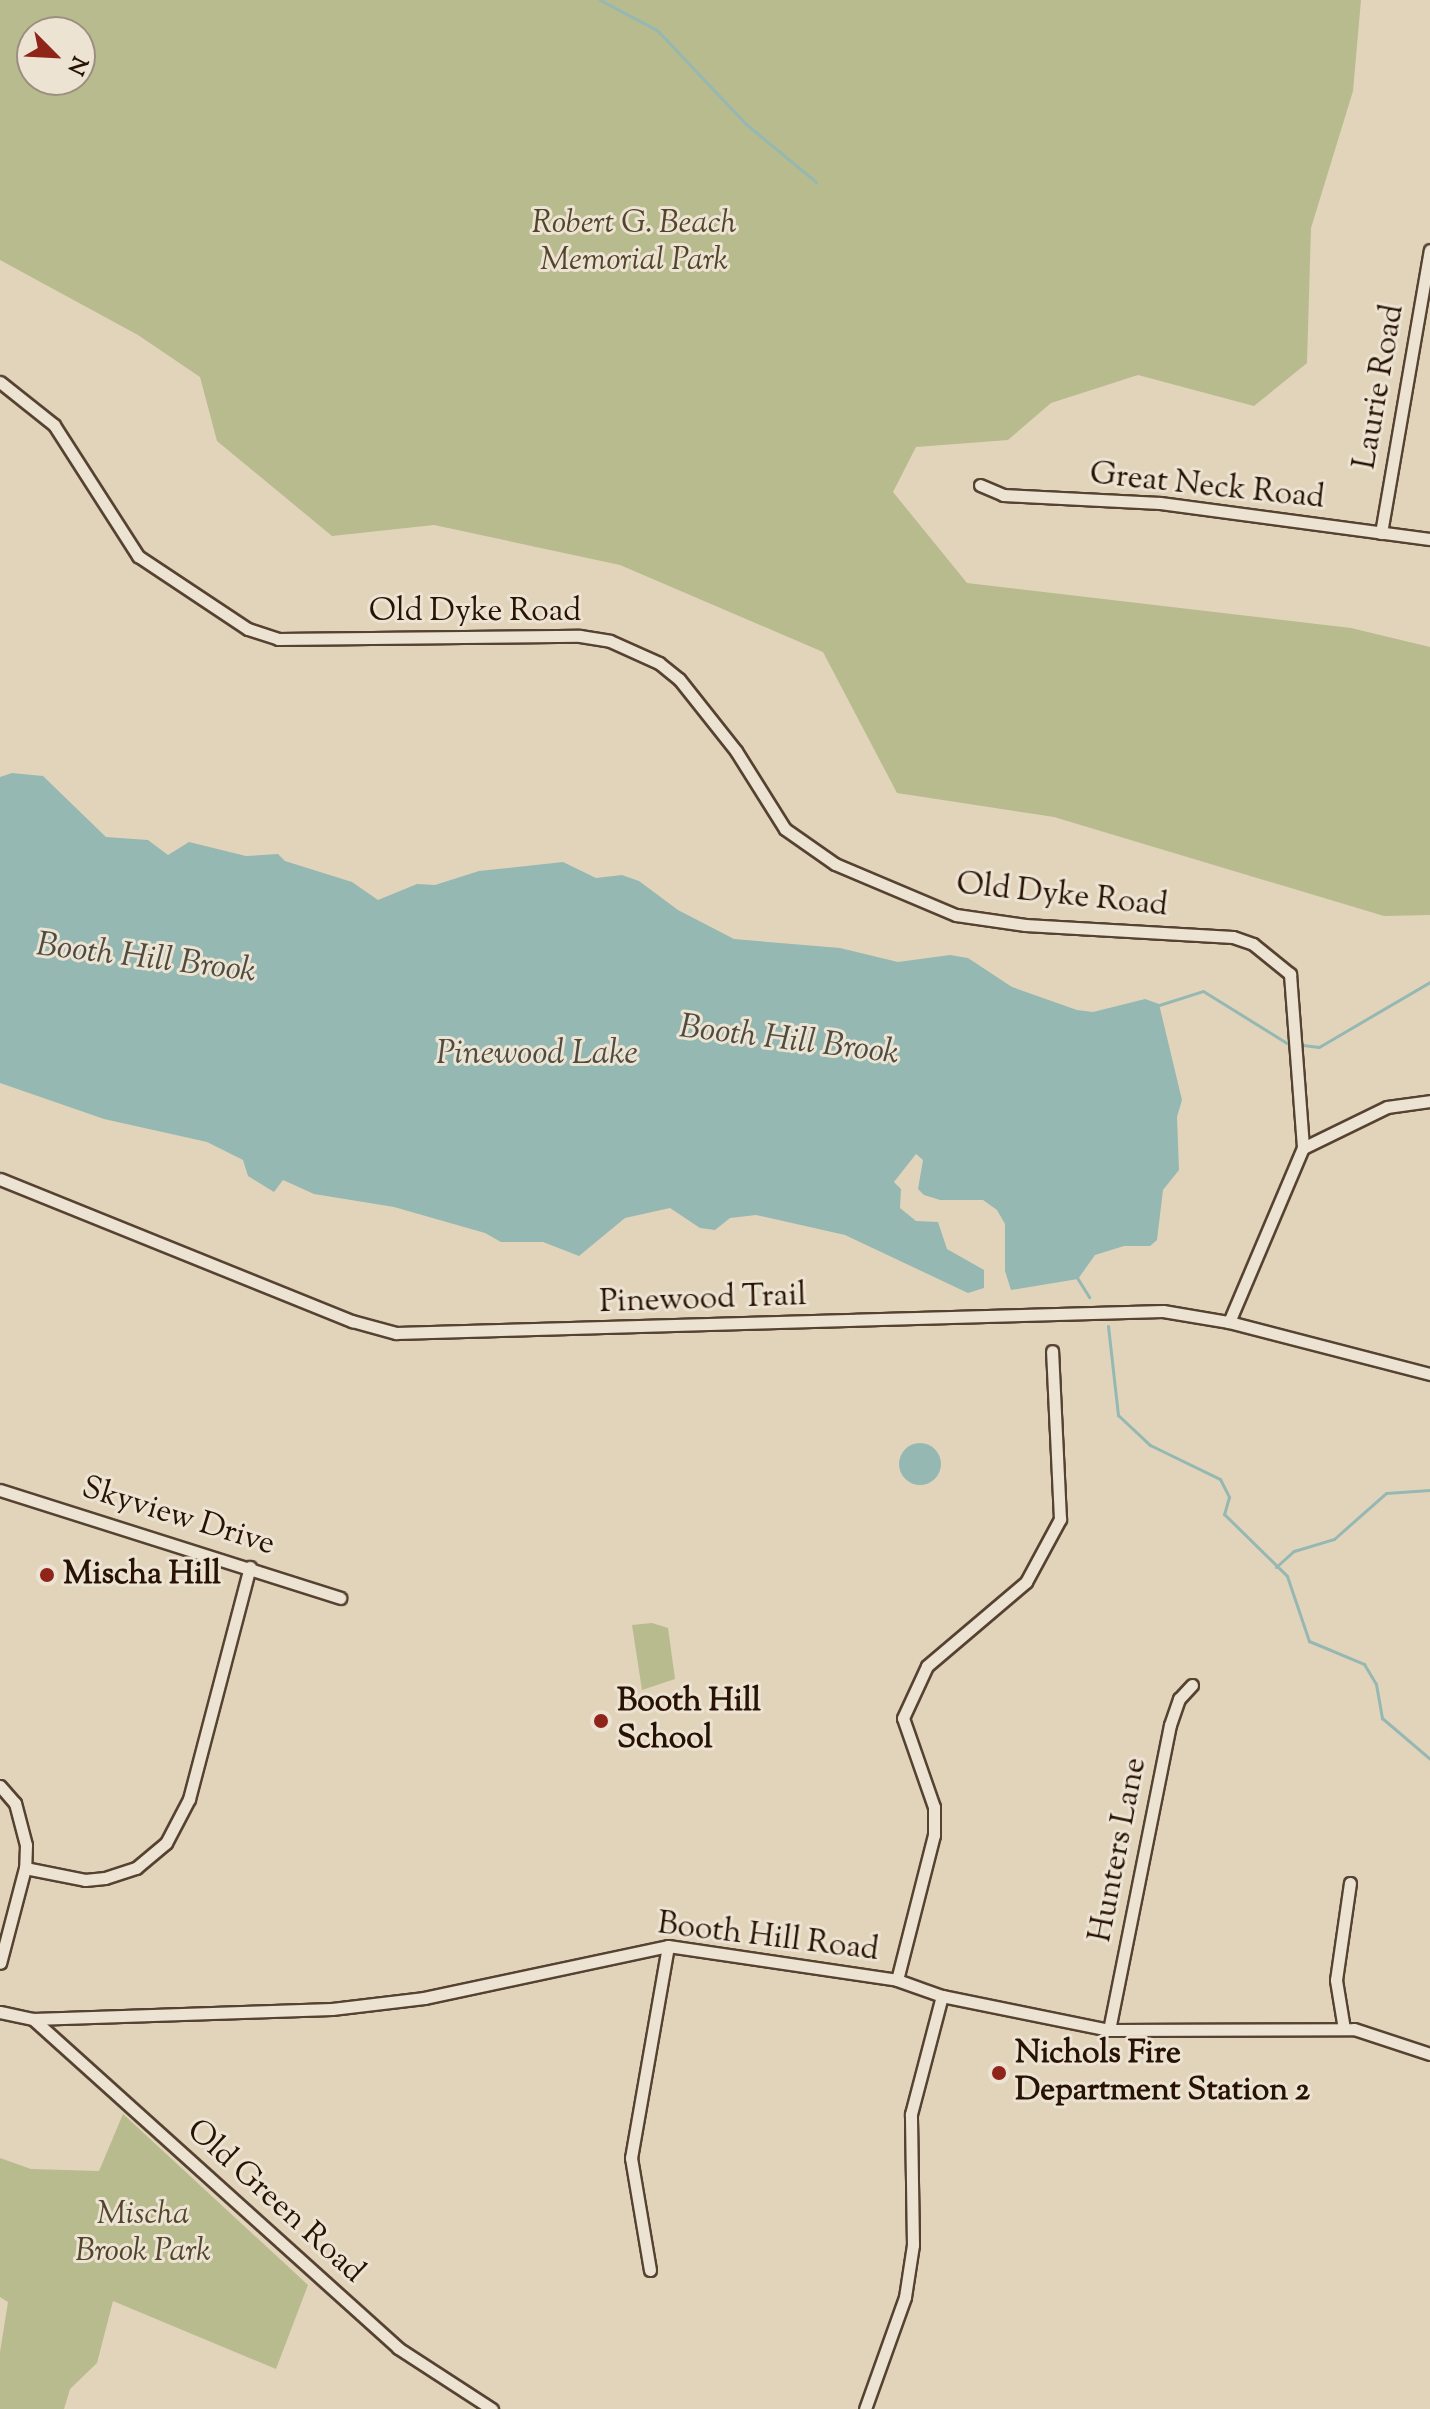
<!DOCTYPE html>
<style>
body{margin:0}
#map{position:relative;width:1430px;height:2409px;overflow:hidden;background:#e2d4bb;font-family:"Sorts Mill Goudy",serif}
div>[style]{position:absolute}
.green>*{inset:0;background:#b8bb8d}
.water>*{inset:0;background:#95b8b3}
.round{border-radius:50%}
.stream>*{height:3px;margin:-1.5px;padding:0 1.5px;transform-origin:1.5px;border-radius:1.5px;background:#95b8b3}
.roads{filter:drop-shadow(2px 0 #564231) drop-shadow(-2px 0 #564231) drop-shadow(0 2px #564231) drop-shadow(0 -2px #564231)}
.minor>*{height:11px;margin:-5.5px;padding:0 5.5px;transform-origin:5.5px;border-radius:5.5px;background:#ece3d3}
.dots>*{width:22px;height:22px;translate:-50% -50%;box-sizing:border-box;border:4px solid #ece3d3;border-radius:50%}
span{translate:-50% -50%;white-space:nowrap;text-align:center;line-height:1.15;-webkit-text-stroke:6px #ece3d3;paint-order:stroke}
.park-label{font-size:32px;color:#52452c;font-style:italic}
.street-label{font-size:32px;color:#271203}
.poi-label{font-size:32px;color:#271203;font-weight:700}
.left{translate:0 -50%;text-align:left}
.water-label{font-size:34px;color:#4e4c41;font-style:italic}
.north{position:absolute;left:16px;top:16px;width:80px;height:80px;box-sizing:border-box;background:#ece3d3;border:2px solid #9d8f80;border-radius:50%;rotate:114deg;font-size:22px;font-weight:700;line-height:32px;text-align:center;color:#271203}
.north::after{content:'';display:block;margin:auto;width:28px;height:36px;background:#8f2418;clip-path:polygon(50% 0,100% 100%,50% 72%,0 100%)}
</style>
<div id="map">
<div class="green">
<i style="clip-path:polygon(evenodd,0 0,1361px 0,1353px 91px,1311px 228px,1307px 363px,1254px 406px,1138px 375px,1051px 403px,1008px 440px,916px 447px,893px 492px,967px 583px,1351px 628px,1430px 647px,1430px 915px,1384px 916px,1054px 817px,897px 793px,823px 652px,620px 565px,434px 525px,332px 536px,217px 441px,200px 377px,138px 335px,0 260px,0 0,32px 32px,80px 32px,80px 80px,32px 80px,32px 32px)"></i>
<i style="clip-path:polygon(652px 1623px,668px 1628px,675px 1679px,642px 1690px,632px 1625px)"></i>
<i style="clip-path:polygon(123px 2114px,308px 2285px,276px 2369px,113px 2301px,97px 2363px,70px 2389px,64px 2409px,0 2409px,0 2352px,8px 2302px,0 2297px,0 2158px,31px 2169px,99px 2171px)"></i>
</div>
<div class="water">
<i style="clip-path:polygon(12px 773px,43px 776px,106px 837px,148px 840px,168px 855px,189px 842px,246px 856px,278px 854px,285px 861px,352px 882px,378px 900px,417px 884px,435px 885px,479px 871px,563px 862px,596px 878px,622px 875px,639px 881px,678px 910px,734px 939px,840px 948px,898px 962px,950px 955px,968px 958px,1012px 987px,1077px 1010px,1093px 1012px,1145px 999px,1159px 1004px,1182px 1100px,1177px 1117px,1179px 1170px,1163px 1190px,1157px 1240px,1150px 1246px,1124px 1246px,1095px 1255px,1078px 1279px,1011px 1290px,1005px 1271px,1005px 1224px,997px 1210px,983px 1200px,940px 1200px,924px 1195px,918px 1189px,923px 1160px,916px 1154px,894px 1182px,901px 1189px,900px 1208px,916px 1221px,938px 1222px,947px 1249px,984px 1270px,984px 1288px,968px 1293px,845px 1235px,756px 1215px,730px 1218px,715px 1230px,700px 1228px,670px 1208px,625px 1218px,579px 1256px,543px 1242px,501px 1242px,485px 1233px,394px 1207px,314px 1194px,283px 1180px,274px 1192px,248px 1176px,243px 1160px,207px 1142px,104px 1119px,0 1083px,0 777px)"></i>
<i class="round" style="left:899px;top:1443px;width:42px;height:42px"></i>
</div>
<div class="stream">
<i style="left:600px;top:0;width:64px;rotate:27.8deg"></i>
<i style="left:657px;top:30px;width:129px;rotate:46.6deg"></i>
<i style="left:746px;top:124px;width:91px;rotate:39.6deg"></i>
<i style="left:1156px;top:1006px;width:49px;rotate:-17.7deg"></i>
<i style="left:1203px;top:991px;width:99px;rotate:31.8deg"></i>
<i style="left:1287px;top:1043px;width:32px;rotate:7deg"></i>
<i style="left:1319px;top:1047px;width:129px;rotate:-30.4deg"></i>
<i style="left:1076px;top:1276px;width:25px;rotate:58deg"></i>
<i style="left:1108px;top:1326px;width:90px;rotate:83.6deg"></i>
<i style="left:1118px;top:1415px;width:44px;rotate:43.2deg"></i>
<i style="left:1150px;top:1445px;width:78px;rotate:25.9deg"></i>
<i style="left:1220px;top:1479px;width:20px;rotate:63deg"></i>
<i style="left:1229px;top:1497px;width:18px;rotate:106deg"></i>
<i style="left:1224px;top:1514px;width:88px;rotate:44.5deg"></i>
<i style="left:1287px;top:1576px;width:69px;rotate:71.3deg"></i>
<i style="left:1309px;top:1641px;width:60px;rotate:22.7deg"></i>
<i style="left:1364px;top:1664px;width:23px;rotate:59deg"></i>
<i style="left:1376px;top:1684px;width:35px;rotate:80deg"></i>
<i style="left:1382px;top:1718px;width:63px;rotate:40.5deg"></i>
<i style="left:1276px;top:1567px;width:24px;rotate:-42deg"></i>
<i style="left:1294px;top:1551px;width:42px;rotate:-16.7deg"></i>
<i style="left:1334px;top:1539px;width:69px;rotate:-41.5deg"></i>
<i style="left:1386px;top:1493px;width:44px;rotate:-3.9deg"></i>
</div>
<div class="roads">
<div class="minor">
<i style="left:0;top:382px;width:69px;rotate:38.5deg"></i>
<i style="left:54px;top:425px;width:156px;rotate:57.3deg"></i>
<i style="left:138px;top:556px;width:132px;rotate:33.6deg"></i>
<i style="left:248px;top:629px;width:32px;rotate:18deg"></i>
<i style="left:278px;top:639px;width:302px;rotate:-0.6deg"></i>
<i style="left:580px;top:636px;width:30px;rotate:9deg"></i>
<i style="left:610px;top:641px;width:54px;rotate:24.2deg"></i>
<i style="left:659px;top:663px;width:26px;rotate:39deg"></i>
<i style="left:679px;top:679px;width:92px;rotate:51.6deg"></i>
<i style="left:736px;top:751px;width:92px;rotate:57.9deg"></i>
<i style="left:785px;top:829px;width:61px;rotate:35deg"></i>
<i style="left:835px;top:864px;width:131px;rotate:22.9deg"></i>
<i style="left:956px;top:915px;width:70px;rotate:8.2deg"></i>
<i style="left:1025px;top:925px;width:208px;rotate:3.3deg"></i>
<i style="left:1233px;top:937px;width:21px;rotate:19deg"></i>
<i style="left:1253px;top:944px;width:48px;rotate:39deg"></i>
<i style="left:1290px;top:974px;width:174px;rotate:85.7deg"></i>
<i style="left:980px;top:485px;width:25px;rotate:23deg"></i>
<i style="left:1003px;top:495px;width:157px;rotate:2.9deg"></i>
<i style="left:1160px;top:503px;width:272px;rotate:7.6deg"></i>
<i style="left:1381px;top:533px;width:287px;rotate:-80.2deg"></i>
<i style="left:0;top:1179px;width:380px;rotate:22deg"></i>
<i style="left:352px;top:1321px;width:46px;rotate:15.3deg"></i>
<i style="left:396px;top:1333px;width:767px;rotate:-1.64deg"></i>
<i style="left:1163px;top:1311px;width:67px;rotate:9.5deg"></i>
<i style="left:1229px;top:1322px;width:208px;rotate:14.5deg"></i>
<i style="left:1229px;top:1322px;width:189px;rotate:-67deg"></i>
<i style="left:1303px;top:1148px;width:93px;rotate:-26deg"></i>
<i style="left:1387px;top:1107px;width:43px;rotate:-7.9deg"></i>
<i style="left:0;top:1490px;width:357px;rotate:17.6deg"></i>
<i style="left:0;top:1786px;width:23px;rotate:49deg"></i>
<i style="left:15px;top:1803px;width:43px;rotate:75.3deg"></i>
<i style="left:26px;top:1845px;width:23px;rotate:92deg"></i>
<i style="left:25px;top:1868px;width:98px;rotate:104.7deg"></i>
<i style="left:25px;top:1868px;width:61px;rotate:11.3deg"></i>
<i style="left:85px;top:1880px;width:20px;rotate:-6deg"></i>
<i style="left:105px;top:1878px;width:33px;rotate:-18deg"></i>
<i style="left:136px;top:1868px;width:39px;rotate:-40deg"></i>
<i style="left:166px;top:1843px;width:50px;rotate:-62.4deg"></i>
<i style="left:189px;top:1799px;width:240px;rotate:-75.3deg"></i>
<i style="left:897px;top:1980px;width:150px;rotate:-75.7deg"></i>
<i style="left:934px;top:1835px;width:28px;rotate:-90deg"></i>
<i style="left:934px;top:1807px;width:94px;rotate:-109.2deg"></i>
<i style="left:903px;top:1718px;width:57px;rotate:-65.2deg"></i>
<i style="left:927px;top:1666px;width:130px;rotate:-40.3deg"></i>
<i style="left:1026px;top:1582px;width:72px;rotate:-61.6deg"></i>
<i style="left:1060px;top:1519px;width:168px;rotate:-92.7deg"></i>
<i style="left:0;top:2012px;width:34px;rotate:12deg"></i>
<i style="left:33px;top:2019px;width:299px;rotate:-1.9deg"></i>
<i style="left:332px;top:2009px;width:93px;rotate:-6.8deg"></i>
<i style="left:424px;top:1998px;width:249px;rotate:-12deg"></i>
<i style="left:668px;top:1946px;width:232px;rotate:8.4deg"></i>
<i style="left:897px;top:1980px;width:48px;rotate:19.6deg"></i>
<i style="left:942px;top:1996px;width:170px;rotate:11.5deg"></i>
<i style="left:1109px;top:2030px;width:245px;rotate:-0.2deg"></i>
<i style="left:1354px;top:2029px;width:80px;rotate:18.2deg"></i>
<i style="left:33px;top:2019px;width:491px;rotate:42deg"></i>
<i style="left:398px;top:2348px;width:112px;rotate:33deg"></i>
<i style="left:1344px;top:2029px;width:50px;rotate:-99.3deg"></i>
<i style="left:1336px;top:1980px;width:98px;rotate:-81.8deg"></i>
<i style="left:1109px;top:2030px;width:311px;rotate:-78.7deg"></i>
<i style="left:1170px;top:1725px;width:28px;rotate:-71deg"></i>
<i style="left:1179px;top:1699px;width:19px;rotate:-47deg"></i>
<i style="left:650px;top:2270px;width:114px;rotate:-99.6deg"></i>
<i style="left:631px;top:2158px;width:215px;rotate:-80.1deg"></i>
<i style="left:865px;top:2409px;width:119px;rotate:-70.3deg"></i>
<i style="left:905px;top:2297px;width:53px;rotate:-81.3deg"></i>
<i style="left:913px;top:2245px;width:131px;rotate:-90.9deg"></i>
<i style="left:911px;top:2114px;width:122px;rotate:-75.3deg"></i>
</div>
</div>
<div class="dots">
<i style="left:47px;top:1575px;background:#8f2418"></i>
<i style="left:601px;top:1721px;background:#8f2418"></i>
<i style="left:999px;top:2073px;background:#8f2418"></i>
</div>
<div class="park-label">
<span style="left:634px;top:243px">Robert G. Beach<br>Memorial Park</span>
<span style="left:143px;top:2234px">Mischa<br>Brook Park</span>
</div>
<div class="street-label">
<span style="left:1380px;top:387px;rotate:-80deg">Laurie Road</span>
<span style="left:1207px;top:487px;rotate:6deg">Great Neck Road</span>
<span style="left:475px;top:612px">Old Dyke Road</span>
<span style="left:1062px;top:896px;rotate:6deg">Old Dyke Road</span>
<span style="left:703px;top:1300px;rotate:-2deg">Pinewood Trail</span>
<span style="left:178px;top:1517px;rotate:17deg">Skyview Drive</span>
<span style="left:1119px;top:1850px;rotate:-79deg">Hunters Lane</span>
<span style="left:768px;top:1938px;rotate:7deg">Booth Hill Road</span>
<span style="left:275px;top:2202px;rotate:42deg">Old Green Road</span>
</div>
<div class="poi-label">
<span class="left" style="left:63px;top:1575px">Mischa Hill</span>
<span class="left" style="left:617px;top:1721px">Booth Hill<br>School</span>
<span class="left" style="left:1015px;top:2073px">Nichols Fire<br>Department Station 2</span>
</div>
<div class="water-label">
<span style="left:146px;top:959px;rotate:7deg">Booth Hill Brook</span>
<span style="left:789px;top:1041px;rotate:7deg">Booth Hill Brook</span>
<span style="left:537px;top:1055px">Pinewood Lake</span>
</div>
<div class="north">N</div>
</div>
